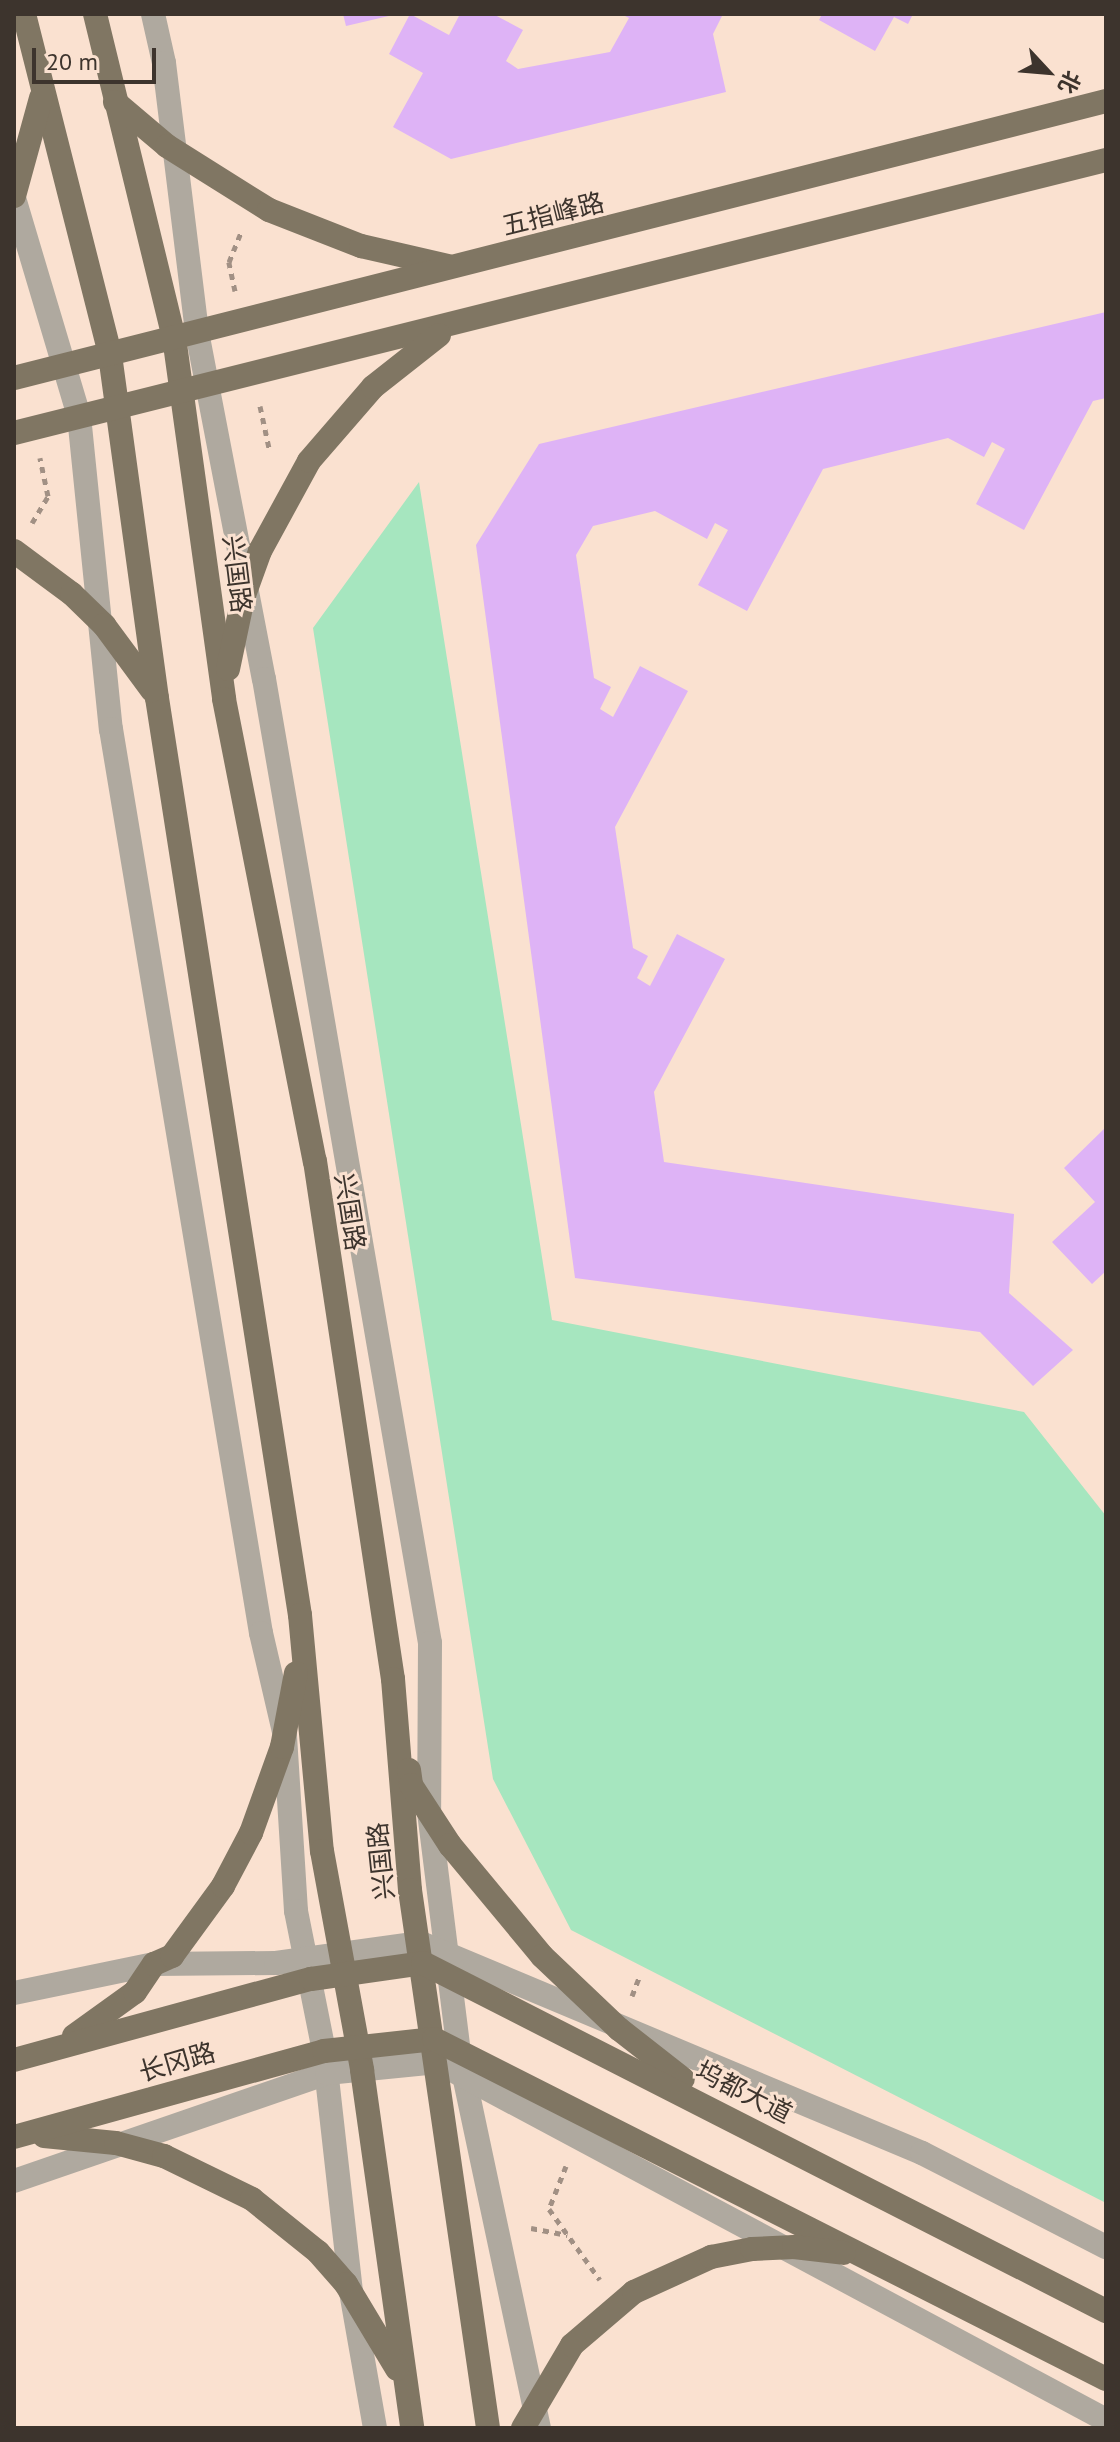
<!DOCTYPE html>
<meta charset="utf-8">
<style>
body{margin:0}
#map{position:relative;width:1120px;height:2442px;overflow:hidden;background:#fae1d0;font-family:"PT Sans","Noto Sans SC",sans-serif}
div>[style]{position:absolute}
.green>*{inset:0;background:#a6e6bf}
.building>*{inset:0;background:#deb3f6}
.path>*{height:5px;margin-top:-2.5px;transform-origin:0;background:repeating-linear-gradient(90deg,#a19084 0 6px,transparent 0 12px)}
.minor>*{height:24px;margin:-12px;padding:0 12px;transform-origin:12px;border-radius:12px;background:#afa99f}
.major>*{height:24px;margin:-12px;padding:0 12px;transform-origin:12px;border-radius:12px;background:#807663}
span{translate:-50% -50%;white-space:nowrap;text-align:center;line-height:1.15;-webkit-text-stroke:6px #fae1d0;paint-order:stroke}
.street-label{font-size:26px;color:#3d342d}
.frame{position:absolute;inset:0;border:16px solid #3d342d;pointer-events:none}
.north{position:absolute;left:1008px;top:32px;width:80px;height:80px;-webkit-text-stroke:6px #fae1d0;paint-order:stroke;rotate:116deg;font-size:22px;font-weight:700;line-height:32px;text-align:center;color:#3d342d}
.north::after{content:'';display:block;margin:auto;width:28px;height:36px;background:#3d342d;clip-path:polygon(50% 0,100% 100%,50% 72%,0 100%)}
.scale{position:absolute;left:32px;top:48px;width:124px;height:36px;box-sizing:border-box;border:4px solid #3d342d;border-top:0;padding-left:10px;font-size:24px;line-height:28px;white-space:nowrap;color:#3d342d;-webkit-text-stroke:6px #fae1d0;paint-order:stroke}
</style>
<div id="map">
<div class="green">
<i style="clip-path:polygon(419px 482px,552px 1320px,1024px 1412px,1106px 1516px,1106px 2203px,571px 1930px,493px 1779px,313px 628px)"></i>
</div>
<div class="building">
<i style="clip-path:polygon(343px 14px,393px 14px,393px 15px,346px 26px)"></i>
<i style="clip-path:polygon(410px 14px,449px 35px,460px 14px,493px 14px,523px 30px,506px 61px,518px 69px,610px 52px,629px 18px,621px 14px,723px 14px,713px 34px,726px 92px,451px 159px,393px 127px,423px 73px,389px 54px)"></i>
<i style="clip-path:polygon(822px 14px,913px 14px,908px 24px,894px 17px,875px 51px,819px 20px)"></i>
<i style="clip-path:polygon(1106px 312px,1106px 398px,1093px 401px,1024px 530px,976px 504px,1005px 449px,992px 442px,984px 457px,948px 438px,823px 469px,747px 611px,698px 585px,728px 530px,715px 523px,707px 539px,655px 511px,593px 526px,576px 555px,594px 678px,611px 687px,600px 709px,613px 717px,640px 666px,688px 691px,615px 827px,633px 948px,648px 956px,637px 978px,650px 986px,677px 934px,725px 959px,654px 1092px,664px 1162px,1014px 1214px,1009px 1293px,1073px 1350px,1033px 1386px,980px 1332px,575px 1278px,476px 545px,539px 444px)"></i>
<i style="clip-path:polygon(1106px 1127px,1106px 1271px,1092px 1284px,1052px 1242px,1095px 1202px,1064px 1168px)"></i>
</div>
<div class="path">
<i style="left:235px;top:291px;width:30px;rotate:-102deg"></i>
<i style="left:229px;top:262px;width:32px;rotate:-68deg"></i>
<i style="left:260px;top:406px;width:43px;rotate:77.9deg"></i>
<i style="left:32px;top:523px;width:31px;rotate:-59deg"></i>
<i style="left:48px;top:496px;width:39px;rotate:-102deg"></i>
<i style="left:632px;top:1996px;width:22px;rotate:-69deg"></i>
<i style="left:566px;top:2166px;width:46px;rotate:111.6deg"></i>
<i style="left:549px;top:2209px;width:87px;rotate:54.3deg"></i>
<i style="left:531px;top:2228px;width:37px;rotate:11deg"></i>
</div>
<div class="minor">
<i style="left:153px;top:14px;width:50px;rotate:77.3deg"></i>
<i style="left:164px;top:63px;width:271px;rotate:83deg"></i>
<i style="left:197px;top:332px;width:353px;rotate:79.1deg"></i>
<i style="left:264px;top:679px;width:978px;rotate:80.23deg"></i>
<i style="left:430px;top:1643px;width:169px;rotate:90.3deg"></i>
<i style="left:429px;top:1812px;width:242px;rotate:82.9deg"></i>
<i style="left:459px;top:2052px;width:384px;rotate:78deg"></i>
<i style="left:14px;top:198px;width:227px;rotate:73.4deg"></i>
<i style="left:79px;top:416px;width:315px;rotate:84.2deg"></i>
<i style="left:111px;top:729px;width:916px;rotate:80.58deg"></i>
<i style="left:261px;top:1633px;width:106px;rotate:76.9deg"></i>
<i style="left:285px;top:1736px;width:175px;rotate:86.4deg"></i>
<i style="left:296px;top:1911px;width:143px;rotate:78.7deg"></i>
<i style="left:324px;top:2051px;width:243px;rotate:83.6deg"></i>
<i style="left:351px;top:2292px;width:138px;rotate:80deg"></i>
<i style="left:14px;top:1993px;width:143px;rotate:-11.7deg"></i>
<i style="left:154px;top:1964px;width:122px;rotate:-0.5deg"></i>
<i style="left:276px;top:1963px;width:146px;rotate:-7.9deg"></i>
<i style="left:421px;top:1943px;width:543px;rotate:22.74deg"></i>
<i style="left:922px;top:2153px;width:207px;rotate:27.1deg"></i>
<i style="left:14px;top:2181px;width:331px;rotate:-19deg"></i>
<i style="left:327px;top:2073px;width:111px;rotate:-5.7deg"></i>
<i style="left:437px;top:2062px;width:759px;rotate:28.15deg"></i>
</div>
<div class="major">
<i style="left:24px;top:14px;width:352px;rotate:75.8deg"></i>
<i style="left:110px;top:355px;width:346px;rotate:82.2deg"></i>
<i style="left:157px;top:698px;width:928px;rotate:81.14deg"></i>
<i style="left:300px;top:1615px;width:237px;rotate:84.7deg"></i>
<i style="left:322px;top:1851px;width:223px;rotate:79.6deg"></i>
<i style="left:362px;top:2070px;width:361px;rotate:82deg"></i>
<i style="left:95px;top:14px;width:333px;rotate:76.3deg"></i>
<i style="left:174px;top:337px;width:365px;rotate:82.1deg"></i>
<i style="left:224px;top:699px;width:471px;rotate:78.9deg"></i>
<i style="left:315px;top:1161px;width:524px;rotate:81.44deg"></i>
<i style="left:393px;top:1679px;width:212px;rotate:85.4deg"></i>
<i style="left:410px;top:1890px;width:544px;rotate:81.75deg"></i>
<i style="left:115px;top:102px;width:68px;rotate:40.2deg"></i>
<i style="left:167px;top:146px;width:120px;rotate:32.1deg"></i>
<i style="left:269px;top:210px;width:99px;rotate:21.4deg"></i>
<i style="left:361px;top:246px;width:89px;rotate:12.9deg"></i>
<i style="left:14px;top:196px;width:102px;rotate:-74.6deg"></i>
<i style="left:14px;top:378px;width:1127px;rotate:-14.23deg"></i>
<i style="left:14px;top:433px;width:1126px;rotate:-14.04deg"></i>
<i style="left:14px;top:551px;width:72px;rotate:36.6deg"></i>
<i style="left:72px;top:594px;width:45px;rotate:44.1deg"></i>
<i style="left:104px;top:625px;width:81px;rotate:53.6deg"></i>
<i style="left:228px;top:669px;width:73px;rotate:-78.1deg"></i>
<i style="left:243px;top:598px;width:50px;rotate:-70.1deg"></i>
<i style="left:260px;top:551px;width:102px;rotate:-61.4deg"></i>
<i style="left:309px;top:461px;width:98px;rotate:-49.1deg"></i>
<i style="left:373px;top:387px;width:84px;rotate:-38.2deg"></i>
<i style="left:409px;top:1770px;width:15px;rotate:82deg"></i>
<i style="left:411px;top:1785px;width:72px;rotate:57deg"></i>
<i style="left:450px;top:1845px;width:144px;rotate:50.3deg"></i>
<i style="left:542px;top:1956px;width:106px;rotate:43.5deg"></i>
<i style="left:619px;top:2029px;width:81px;rotate:38deg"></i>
<i style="left:74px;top:2036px;width:75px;rotate:-35.8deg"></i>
<i style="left:135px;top:1992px;width:34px;rotate:-56deg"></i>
<i style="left:154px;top:1964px;width:20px;rotate:-24deg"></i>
<i style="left:172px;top:1956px;width:87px;rotate:-53.9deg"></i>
<i style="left:223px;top:1886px;width:60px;rotate:-62.2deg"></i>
<i style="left:251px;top:1833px;width:91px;rotate:-70.2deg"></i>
<i style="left:282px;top:1747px;width:75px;rotate:-79.3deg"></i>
<i style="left:14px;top:2060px;width:308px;rotate:-15.3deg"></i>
<i style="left:311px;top:1979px;width:113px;rotate:-8.1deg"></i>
<i style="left:423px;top:1963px;width:767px;rotate:27deg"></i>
<i style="left:44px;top:2136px;width:72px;rotate:5.6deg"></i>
<i style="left:116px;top:2143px;width:50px;rotate:15.2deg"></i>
<i style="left:164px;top:2156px;width:98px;rotate:26deg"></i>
<i style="left:252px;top:2199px;width:85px;rotate:38.8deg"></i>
<i style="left:318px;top:2252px;width:43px;rotate:48.8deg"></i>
<i style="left:346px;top:2284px;width:99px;rotate:59deg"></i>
<i style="left:14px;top:2137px;width:322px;rotate:-15.5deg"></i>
<i style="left:324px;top:2051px;width:111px;rotate:-6.2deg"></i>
<i style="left:434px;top:2039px;width:753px;rotate:26.84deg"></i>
<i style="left:523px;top:2428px;width:96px;rotate:-59.4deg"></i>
<i style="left:572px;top:2345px;width:82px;rotate:-40.5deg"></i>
<i style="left:634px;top:2292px;width:85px;rotate:-24.4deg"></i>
<i style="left:711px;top:2257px;width:42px;rotate:-11deg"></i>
<i style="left:752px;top:2249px;width:42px;rotate:-2.7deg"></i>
<i style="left:794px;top:2247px;width:50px;rotate:6.8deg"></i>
</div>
<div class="street-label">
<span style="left:553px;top:214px;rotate:-14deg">五指峰路</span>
<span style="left:237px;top:574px;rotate:83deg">兴国路</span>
<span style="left:350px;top:1212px;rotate:81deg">兴国路</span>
<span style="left:381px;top:1861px;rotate:-96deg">兴国路</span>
<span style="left:177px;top:2062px;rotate:-16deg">长冈路</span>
<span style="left:744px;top:2092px;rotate:27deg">坞都大道</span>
</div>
<div class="frame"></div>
<div class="north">北</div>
<div class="scale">20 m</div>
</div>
